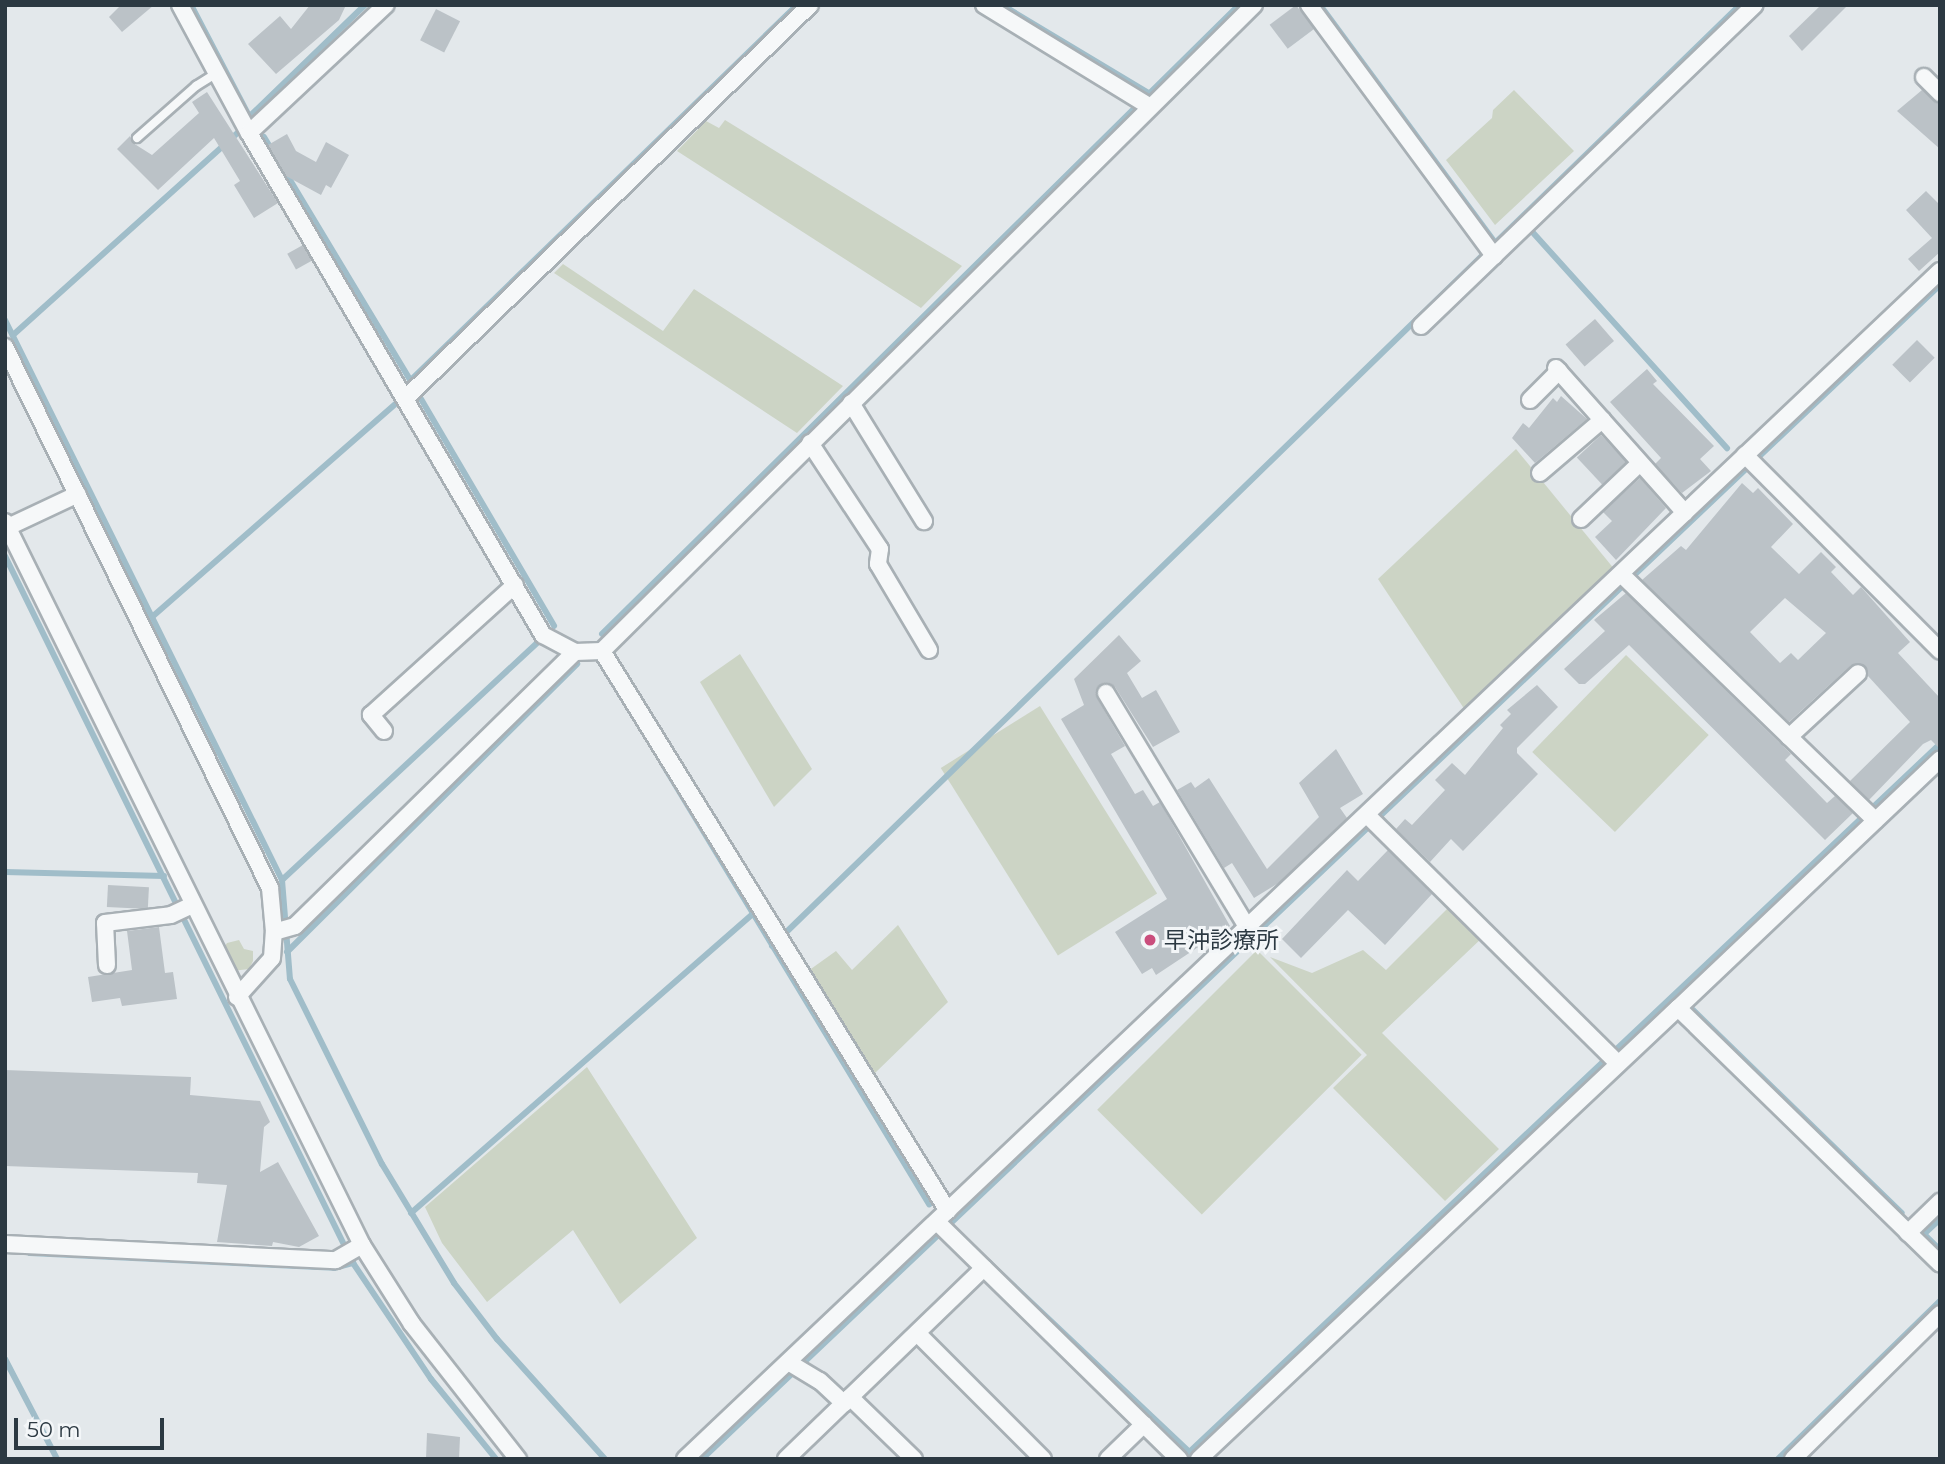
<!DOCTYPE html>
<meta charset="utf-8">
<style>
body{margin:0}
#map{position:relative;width:1945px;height:1464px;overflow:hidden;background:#e3e8eb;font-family:Montserrat,"Noto Sans JP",sans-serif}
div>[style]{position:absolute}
.green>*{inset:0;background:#ccd4c5;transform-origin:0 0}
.stream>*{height:6px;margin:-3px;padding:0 3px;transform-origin:3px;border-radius:3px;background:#a0bdc9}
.building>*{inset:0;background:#bbc2c7;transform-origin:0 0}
.roads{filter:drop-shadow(2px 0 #a8b0b5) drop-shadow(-2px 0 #a8b0b5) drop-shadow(0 2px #a8b0b5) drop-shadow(0 -2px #a8b0b5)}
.lane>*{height:8px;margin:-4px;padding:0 4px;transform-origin:4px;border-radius:4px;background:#f6f8f9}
.street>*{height:16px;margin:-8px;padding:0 8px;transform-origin:8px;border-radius:8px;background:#f6f8f9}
.dots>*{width:19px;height:19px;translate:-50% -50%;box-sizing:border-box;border:4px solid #f3f6f8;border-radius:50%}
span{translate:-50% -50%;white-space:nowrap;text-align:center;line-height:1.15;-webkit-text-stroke:6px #f3f6f8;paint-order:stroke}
.poi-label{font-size:23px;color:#2c3942}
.left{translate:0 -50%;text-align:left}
.frame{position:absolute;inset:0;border:7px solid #2c3942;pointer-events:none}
.scale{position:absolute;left:14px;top:1418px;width:150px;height:32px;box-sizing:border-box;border:4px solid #2c3942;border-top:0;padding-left:9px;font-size:21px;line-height:24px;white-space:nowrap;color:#2c3942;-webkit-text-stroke:5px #f3f6f8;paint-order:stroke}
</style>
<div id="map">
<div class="green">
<i style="clip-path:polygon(1514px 90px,1574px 151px,1495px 225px,1446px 160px,1492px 118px,1493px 110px)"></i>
<i style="clip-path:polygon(725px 120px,962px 266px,921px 308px,677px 151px,706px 121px,719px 128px)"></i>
<i style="clip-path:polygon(563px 264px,663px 331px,694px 289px,843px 386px,797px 433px,554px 273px)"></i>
<i style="clip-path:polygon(1516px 449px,1615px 570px,1465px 710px,1378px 579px)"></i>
<i style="clip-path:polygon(740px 654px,812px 769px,774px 807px,700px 682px)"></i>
<i style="left:1626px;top:655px;width:115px;height:135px;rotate:44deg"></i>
<i style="left:1040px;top:706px;width:221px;height:117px;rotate:58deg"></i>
<i style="clip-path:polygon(1451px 905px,1483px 937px,1382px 1033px,1499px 1149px,1445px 1201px,1333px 1088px,1367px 1055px,1270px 957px,1312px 973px,1363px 950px,1386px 970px)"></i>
<i style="clip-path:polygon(898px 925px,948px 1002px,873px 1075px,808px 971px,836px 951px,852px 970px)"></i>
<i style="clip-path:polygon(239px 940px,244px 949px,253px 951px,253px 961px,249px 969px,232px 971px,222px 951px,227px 943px)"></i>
<i style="left:1257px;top:950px;width:148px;height:226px;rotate:45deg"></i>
<i style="clip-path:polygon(587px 1067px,697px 1238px,620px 1304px,573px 1230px,487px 1302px,442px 1243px,425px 1207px)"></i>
</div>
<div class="stream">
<i style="left:191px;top:5px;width:123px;rotate:62.4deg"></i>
<i style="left:1002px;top:5px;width:173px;rotate:31deg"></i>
<i style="left:1320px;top:5px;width:295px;rotate:53.6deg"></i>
<i style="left:251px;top:115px;width:158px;rotate:-44deg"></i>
<i style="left:264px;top:137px;width:17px;rotate:59deg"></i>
<i style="left:284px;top:170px;width:246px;rotate:59deg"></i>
<i style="left:1527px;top:226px;width:299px;rotate:48deg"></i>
<i style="left:5px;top:320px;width:625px;rotate:63.68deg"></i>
<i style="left:282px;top:880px;width:99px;rotate:85.4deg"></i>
<i style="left:290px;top:979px;width:207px;rotate:63.6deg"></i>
<i style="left:382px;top:1164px;width:139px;rotate:58.8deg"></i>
<i style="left:454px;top:1283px;width:71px;rotate:52.5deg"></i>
<i style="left:497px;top:1339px;width:161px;rotate:48deg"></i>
<i style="left:13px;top:335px;width:302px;rotate:-42deg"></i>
<i style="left:411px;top:380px;width:538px;rotate:-44.17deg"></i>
<i style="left:421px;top:399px;width:263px;rotate:59.6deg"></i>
<i style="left:5px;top:556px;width:788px;rotate:63.79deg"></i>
<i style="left:353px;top:1263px;width:140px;rotate:56.1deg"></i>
<i style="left:431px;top:1379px;width:103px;rotate:50.9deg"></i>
<i style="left:152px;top:617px;width:328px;rotate:-41.2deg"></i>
<i style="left:602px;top:634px;width:895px;rotate:-44.64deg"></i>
<i style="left:662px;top:763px;width:516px;rotate:58.81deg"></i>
<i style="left:5px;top:872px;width:159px;rotate:1.4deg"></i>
<i style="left:282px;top:880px;width:350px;rotate:-42.9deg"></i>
<i style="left:772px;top:946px;width:1350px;rotate:-44.19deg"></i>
<i style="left:287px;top:952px;width:409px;rotate:-44.8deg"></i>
<i style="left:1693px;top:1010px;width:291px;rotate:44.2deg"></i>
<i style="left:411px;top:1213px;width:456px;rotate:-41.2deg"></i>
<i style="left:1922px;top:1232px;width:25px;rotate:45deg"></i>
<i style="left:1924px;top:1234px;width:22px;rotate:-43deg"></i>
<i style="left:30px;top:1253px;width:304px;rotate:2.8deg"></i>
<i style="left:334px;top:1268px;width:20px;rotate:-15deg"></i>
<i style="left:981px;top:1255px;width:286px;rotate:43.4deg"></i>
<i style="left:5px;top:1359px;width:113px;rotate:62.5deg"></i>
<i style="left:702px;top:1459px;width:1706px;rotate:-43.48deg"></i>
<i style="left:1182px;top:1459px;width:1042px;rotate:-43.33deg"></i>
<i style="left:1778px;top:1459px;width:226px;rotate:-44.3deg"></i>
</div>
<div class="building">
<i style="clip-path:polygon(121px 5px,154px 5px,122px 32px,109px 17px)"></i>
<i style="clip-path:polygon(310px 5px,346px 5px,339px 20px,276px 74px,248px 44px,280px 16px,291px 29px)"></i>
<i style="left:1296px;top:5px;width:30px;height:33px;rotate:53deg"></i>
<i style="clip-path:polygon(1821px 5px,1848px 5px,1802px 51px,1789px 36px)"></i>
<i style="left:436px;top:9px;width:27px;height:35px;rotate:27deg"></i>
<i style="clip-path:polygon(1922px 90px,1940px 103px,1940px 149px,1897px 111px)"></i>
<i style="clip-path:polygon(207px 92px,278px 203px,254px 218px,234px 185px,240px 181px,214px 138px,158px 190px,117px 149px,130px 136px,133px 143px,152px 155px,199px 113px,192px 102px)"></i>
<i style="clip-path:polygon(287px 134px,296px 151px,316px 162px,326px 142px,349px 155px,331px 188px,326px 185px,321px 195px,286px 176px,268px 145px)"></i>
<i style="clip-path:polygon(1926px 191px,1940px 205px,1940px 252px,1919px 271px,1908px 259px,1932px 238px,1906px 210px)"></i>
<i style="left:303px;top:245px;width:18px;height:18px;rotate:61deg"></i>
<i style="left:1595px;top:319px;width:29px;height:39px;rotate:49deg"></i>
<i style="left:1917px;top:340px;width:25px;height:35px;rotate:45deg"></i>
<i style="clip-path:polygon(1647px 369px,1657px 381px,1653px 384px,1714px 446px,1700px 459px,1711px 471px,1682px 493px,1655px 464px,1661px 458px,1610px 402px)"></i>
<i style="clip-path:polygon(1561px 396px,1587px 419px,1535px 463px,1512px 438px,1523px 423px,1529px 428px,1553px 398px,1557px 402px)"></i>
<i style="left:1601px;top:435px;width:37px;height:33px;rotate:47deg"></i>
<i style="clip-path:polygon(1640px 478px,1666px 508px,1616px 560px,1595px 537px,1612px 521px,1603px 512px)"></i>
<i style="clip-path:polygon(evenodd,1742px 483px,1753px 493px,1758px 488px,1793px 524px,1771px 547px,1799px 574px,1821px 552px,1836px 567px,1831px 572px,1853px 595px,1861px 587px,1910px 642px,1898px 653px,1940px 698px,1940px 749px,1931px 740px,1923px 744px,1869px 800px,1850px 781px,1910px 722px,1868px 676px,1865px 665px,1851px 665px,1789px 722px,1642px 580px,1681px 546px,1686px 550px,1742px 483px,1785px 598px,1826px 633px,1798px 660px,1791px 653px,1780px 663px,1750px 632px,1785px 598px)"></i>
<i style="clip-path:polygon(1626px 593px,1791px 754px,1785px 760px,1827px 803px,1835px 796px,1853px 813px,1825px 840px,1629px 645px,1585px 684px,1579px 684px,1564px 669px,1605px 631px,1594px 620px)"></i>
<i style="clip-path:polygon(1119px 635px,1141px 661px,1127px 673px,1142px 698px,1156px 690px,1180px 732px,1153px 747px,1115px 687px,1101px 684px,1097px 698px,1125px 746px,1111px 754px,1135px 794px,1143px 790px,1153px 806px,1160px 802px,1230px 926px,1156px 975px,1152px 968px,1142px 974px,1115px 932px,1167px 899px,1061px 719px,1084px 705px,1074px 679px)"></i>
<i style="clip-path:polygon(1537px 685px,1558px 707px,1517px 748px,1517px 753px,1538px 774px,1463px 851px,1451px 839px,1430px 862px,1396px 829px,1405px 819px,1412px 825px,1445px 790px,1435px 780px,1452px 763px,1465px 775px,1503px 728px,1500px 725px,1511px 714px,1507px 710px)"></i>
<i style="clip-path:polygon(1336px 749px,1363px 794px,1340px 808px,1347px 818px,1280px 882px,1254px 898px,1232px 863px,1224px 868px,1177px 790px,1191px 782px,1195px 788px,1209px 778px,1267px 869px,1319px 817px,1299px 783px)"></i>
<i style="clip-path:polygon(1388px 850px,1432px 894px,1385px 945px,1348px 910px,1301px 958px,1282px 939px,1347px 870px,1358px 881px)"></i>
<i style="left:108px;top:885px;width:41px;height:22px;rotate:3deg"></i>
<i style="clip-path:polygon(159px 927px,165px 973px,173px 972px,177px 999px,122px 1006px,120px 998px,92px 1002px,88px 977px,132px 970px,127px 931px)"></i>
<i style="clip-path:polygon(5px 1070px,191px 1077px,190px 1095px,260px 1101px,270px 1122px,264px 1127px,260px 1172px,278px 1162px,319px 1236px,299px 1247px,273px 1242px,272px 1246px,217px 1242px,227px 1185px,197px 1183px,198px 1173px,5px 1166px)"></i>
<i style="clip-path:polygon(427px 1433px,460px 1437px,459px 1459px,426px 1459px)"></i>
</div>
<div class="roads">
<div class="lane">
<i style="left:137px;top:138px;width:79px;rotate:-41.4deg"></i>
<i style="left:196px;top:86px;width:25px;rotate:-32deg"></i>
</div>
<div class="street">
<i style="left:180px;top:5px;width:145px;rotate:61.7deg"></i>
<i style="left:249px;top:133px;width:582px;rotate:59.64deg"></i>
<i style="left:543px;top:635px;width:36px;rotate:28deg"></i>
<i style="left:575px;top:652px;width:27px;rotate:-2deg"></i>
<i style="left:602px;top:651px;width:918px;rotate:-44.74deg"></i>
<i style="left:984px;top:5px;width:193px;rotate:31.5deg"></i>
<i style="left:1309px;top:5px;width:312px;rotate:53.6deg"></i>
<i style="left:1924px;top:77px;width:23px;rotate:45deg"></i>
<i style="left:249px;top:133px;width:187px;rotate:-43.1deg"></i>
<i style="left:1421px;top:326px;width:463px;rotate:-43.9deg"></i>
<i style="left:5px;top:347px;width:602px;rotate:63.9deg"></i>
<i style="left:270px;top:888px;width:44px;rotate:84.8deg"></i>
<i style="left:274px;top:932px;width:22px;rotate:-16deg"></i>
<i style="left:295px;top:926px;width:392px;rotate:-44.4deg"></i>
<i style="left:1556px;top:368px;width:194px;rotate:48.3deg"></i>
<i style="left:407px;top:397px;width:562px;rotate:-44.21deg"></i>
<i style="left:1530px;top:400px;width:41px;rotate:-45deg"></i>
<i style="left:851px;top:403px;width:139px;rotate:58.3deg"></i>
<i style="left:810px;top:443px;width:127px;rotate:56.6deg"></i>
<i style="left:880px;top:549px;width:15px;rotate:98deg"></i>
<i style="left:878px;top:564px;width:100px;rotate:59.3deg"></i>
<i style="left:1745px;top:455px;width:276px;rotate:45.1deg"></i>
<i style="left:1540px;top:473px;width:82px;rotate:-40.5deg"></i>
<i style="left:1581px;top:519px;width:81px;rotate:-43.5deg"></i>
<i style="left:5px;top:522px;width:806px;rotate:63.72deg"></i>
<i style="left:362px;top:1245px;width:93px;rotate:57.7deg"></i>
<i style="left:412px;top:1324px;width:172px;rotate:51.9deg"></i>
<i style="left:8px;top:527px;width:77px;rotate:-25.2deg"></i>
<i style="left:1621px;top:574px;width:354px;rotate:44.1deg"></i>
<i style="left:602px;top:651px;width:658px;rotate:58.29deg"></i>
<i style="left:1106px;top:693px;width:275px;rotate:58.9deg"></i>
<i style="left:384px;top:731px;width:21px;rotate:-129deg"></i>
<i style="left:371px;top:715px;width:194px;rotate:-42.1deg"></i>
<i style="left:1789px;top:737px;width:94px;rotate:-42.8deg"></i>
<i style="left:1367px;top:815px;width:351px;rotate:44.7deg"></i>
<i style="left:107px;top:965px;width:42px;rotate:-92.7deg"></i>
<i style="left:105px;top:923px;width:66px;rotate:-6.9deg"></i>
<i style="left:171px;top:915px;width:23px;rotate:-25deg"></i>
<i style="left:237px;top:997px;width:52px;rotate:-48.1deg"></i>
<i style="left:272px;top:958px;width:26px;rotate:-86deg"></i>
<i style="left:1678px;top:1008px;width:361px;rotate:-43.5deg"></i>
<i style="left:937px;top:1222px;width:339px;rotate:44.4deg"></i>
<i style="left:1908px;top:1233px;width:45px;rotate:-44.1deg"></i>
<i style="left:5px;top:1244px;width:331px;rotate:2.8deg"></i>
<i style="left:336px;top:1260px;width:30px;rotate:-30deg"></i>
<i style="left:917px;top:1333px;width:178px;rotate:45deg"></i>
<i style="left:788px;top:1362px;width:37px;rotate:31deg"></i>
<i style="left:820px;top:1381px;width:33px;rotate:43deg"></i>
<i style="left:850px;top:1397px;width:89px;rotate:44.1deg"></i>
<i style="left:685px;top:1459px;width:1728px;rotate:-43.43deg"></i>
<i style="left:786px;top:1459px;width:275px;rotate:-44deg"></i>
<i style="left:1108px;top:1459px;width:50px;rotate:-44.2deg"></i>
<i style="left:1199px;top:1459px;width:658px;rotate:-43.28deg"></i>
<i style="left:1678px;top:1008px;width:366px;rotate:44.3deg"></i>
<i style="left:1793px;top:1459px;width:206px;rotate:-44.6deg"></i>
</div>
</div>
<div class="dots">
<i style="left:1150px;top:940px;background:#ca4e7d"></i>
</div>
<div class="poi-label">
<span class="left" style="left:1164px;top:940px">早沖診療所</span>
</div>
<div class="frame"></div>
<div class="scale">50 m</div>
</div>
